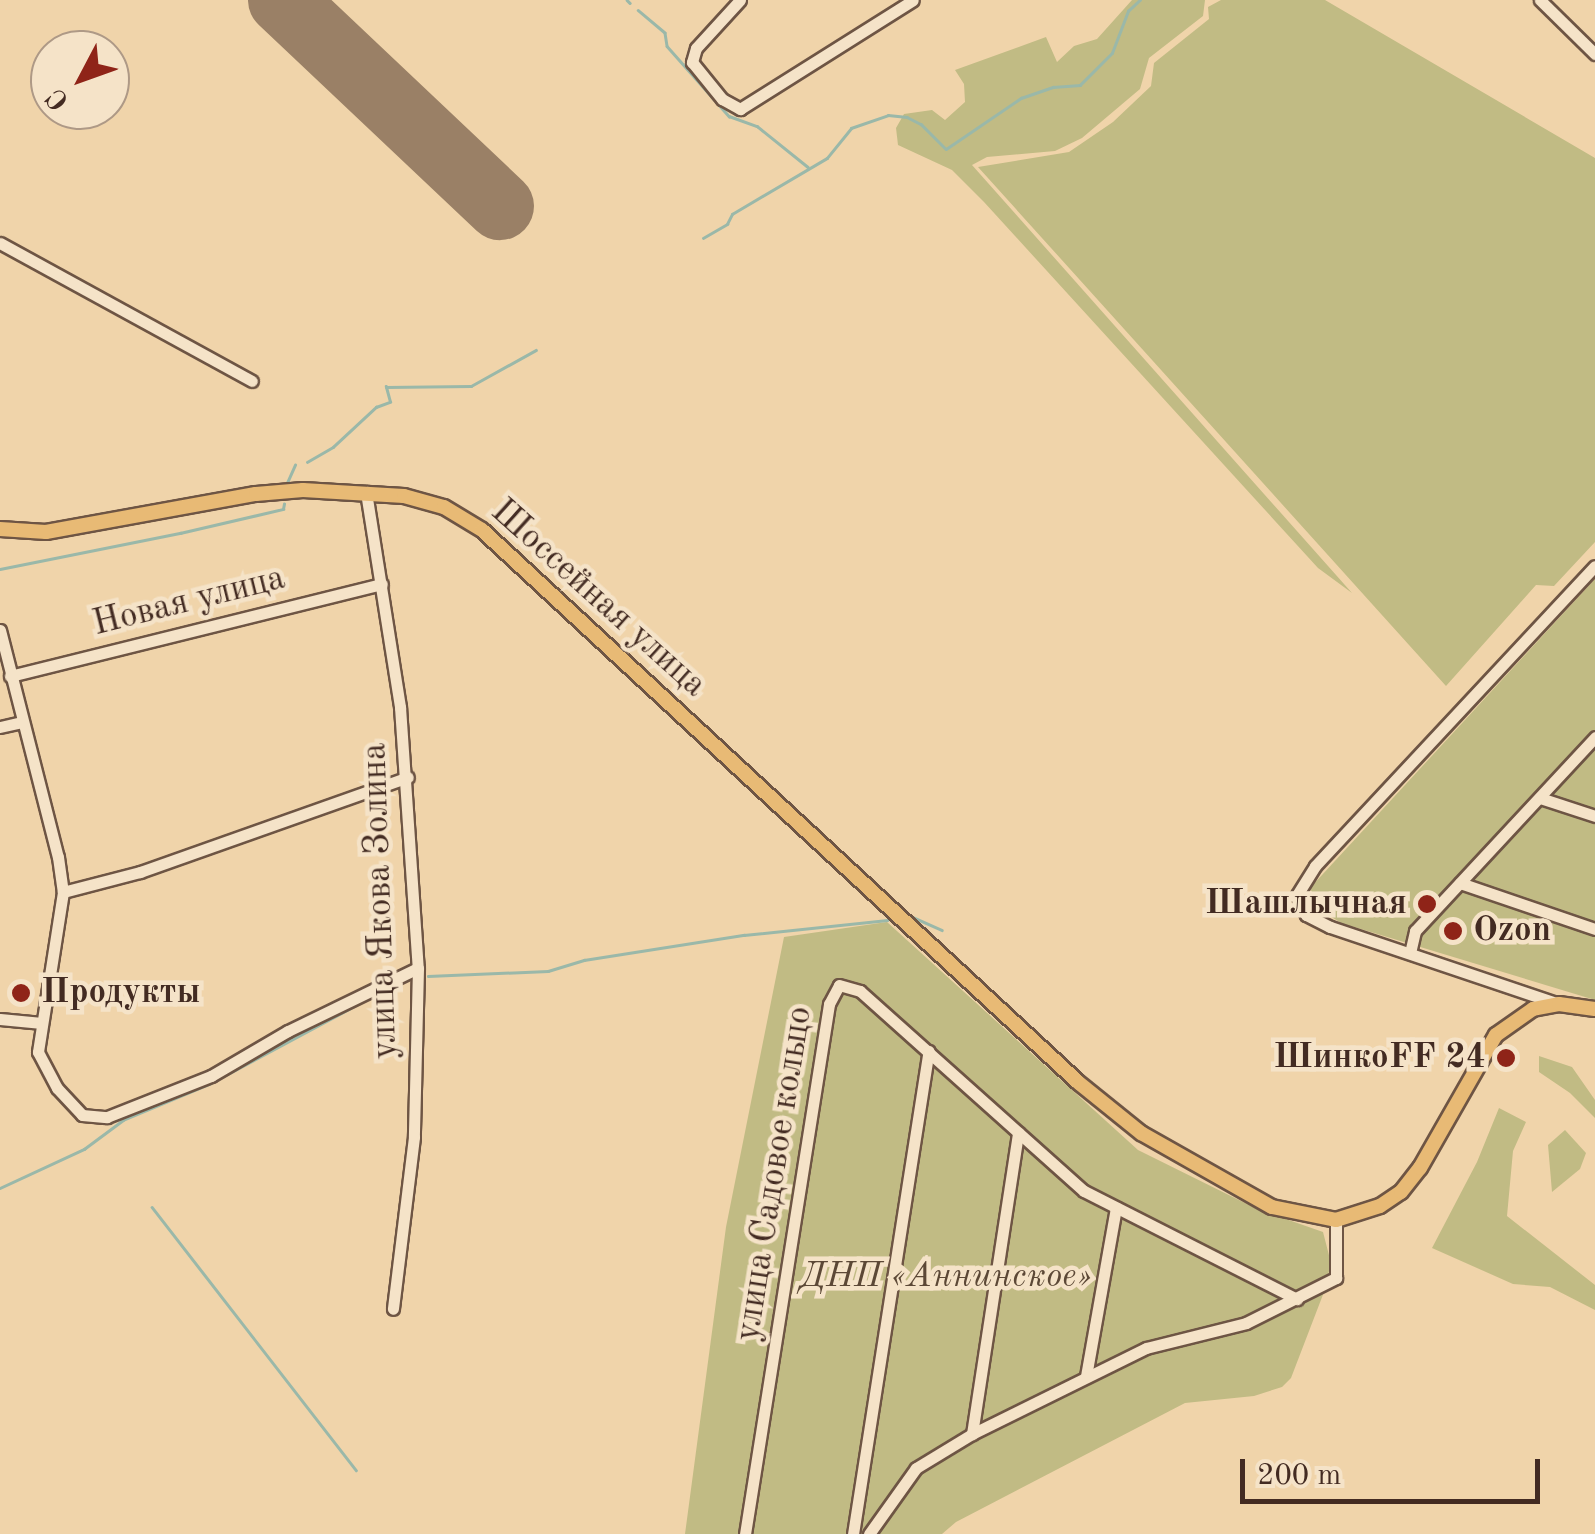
<!DOCTYPE html>
<meta charset="utf-8">
<style>
body{margin:0}
#map{position:relative;width:1595px;height:1534px;overflow:hidden;background:#f0d4aa;font-family:"Old Standard TT",serif}
div>[style]{position:absolute}
.green>*{inset:0;background:#c1bb84}
.stream>*{height:2.5px;margin:-1.25px;padding:0 1.25px;transform-origin:1.25px;border-radius:1.25px;background:#9ab8a9}
.runway>*{height:68px;margin:-34px;padding:0 34px;transform-origin:34px;border-radius:34px;background:#9a8066}
.roads{filter:drop-shadow(2px 0 #6e5544) drop-shadow(-2px 0 #6e5544) drop-shadow(0 2px #6e5544) drop-shadow(0 -2px #6e5544)}
.minor>*{height:11px;margin:-5.5px;padding:0 5.5px;transform-origin:5.5px;border-radius:5.5px;background:#f5e3c8}
.major>*{height:14px;margin:-7px;padding:0 7px;transform-origin:7px;border-radius:7px;background:#e8ba75}
.dots>*{width:28px;height:28px;translate:-50% -50%;box-sizing:border-box;border:5px solid #f5e3c8;border-radius:50%}
span{translate:-50% -50%;white-space:nowrap;text-align:center;line-height:1.15;-webkit-text-stroke:9px #f5e3c8;paint-order:stroke}
.street-label{font-size:35px;color:#432b22}
.poi-label{font-size:35px;color:#432b22;font-weight:700}
.right{translate:-100% -50%;text-align:right}
.left{translate:0 -50%;text-align:left}
.park-label{font-size:35px;color:#5c4836;font-style:italic}
.north{position:absolute;left:30px;top:30px;width:100px;height:100px;box-sizing:border-box;background:#f5e3c8;border:2px solid #ae9986;border-radius:50%;rotate:229deg;font-size:28px;font-weight:700;line-height:40px;text-align:center;color:#432b22}
.north::after{content:'';display:block;margin:auto;width:35px;height:45px;background:#8f2418;clip-path:polygon(50% 0,100% 100%,50% 72%,0 100%)}
.scale{position:absolute;left:1240px;top:1459px;width:300px;height:45px;box-sizing:border-box;border:5px solid #432b22;border-top:0;padding-left:12px;font-size:30px;line-height:35px;white-space:nowrap;color:#432b22;-webkit-text-stroke:8px #f5e3c8;paint-order:stroke}
</style>
<div id="map">
<div class="green">
<i style="clip-path:polygon(1132px 0,1205px 0,1203px 16px,1149px 58px,1140px 89px,1082px 138px,1055px 151px,987px 157px,972px 165px,1352px 593px,1318px 568px,984px 202px,952px 170px,898px 145px,896px 128px,904px 114px,932px 110px,945px 120px,965px 102px,964px 84px,955px 70px,1046px 37px,1057px 62px,1074px 46px,1097px 39px)"></i>
<i style="clip-path:polygon(1221px 0,1325px 0,1595px 158px,1595px 542px,1554px 586px,1536px 585px,1446px 686px,978px 167px,1069px 152px,1113px 122px,1151px 86px,1154px 63px,1209px 19px,1208px 7px)"></i>
<i style="clip-path:polygon(1595px 579px,1595px 1000px,1341px 923px,1319px 909px,1310px 888px)"></i>
<i style="clip-path:polygon(887px 922px,1138px 1150px,1257px 1209px,1323px 1232px,1331px 1263px,1324px 1292px,1291px 1378px,1282px 1387px,1254px 1396px,1185px 1403px,956px 1522px,942px 1534px,685px 1534px,726px 1227px,784px 937px)"></i>
<i style="clip-path:polygon(1539px 1056px,1572px 1067px,1595px 1100px,1595px 1118px,1570px 1093px,1539px 1072px)"></i>
<i style="clip-path:polygon(1499px 1108px,1526px 1122px,1513px 1151px,1507px 1216px,1595px 1285px,1595px 1310px,1550px 1287px,1513px 1284px,1432px 1248px,1477px 1162px)"></i>
<i style="clip-path:polygon(1565px 1130px,1586px 1153px,1580px 1169px,1552px 1192px,1548px 1145px)"></i>
</div>
<div class="stream">
<i style="left:627px;top:0;width:4px;rotate:45deg"></i>
<i style="left:638px;top:10px;width:35px;rotate:40deg"></i>
<i style="left:665px;top:33px;width:13px;rotate:81deg"></i>
<i style="left:667px;top:46px;width:94px;rotate:48.5deg"></i>
<i style="left:729px;top:116px;width:30px;rotate:20deg"></i>
<i style="left:757px;top:126px;width:65px;rotate:38.8deg"></i>
<i style="left:703px;top:238px;width:28px;rotate:-30deg"></i>
<i style="left:727px;top:224px;width:11px;rotate:-63deg"></i>
<i style="left:732px;top:214px;width:110px;rotate:-30.5deg"></i>
<i style="left:827px;top:158px;width:38px;rotate:-51deg"></i>
<i style="left:851px;top:128px;width:39px;rotate:-19deg"></i>
<i style="left:888px;top:115px;width:19px;rotate:6deg"></i>
<i style="left:907px;top:117px;width:16px;rotate:27deg"></i>
<i style="left:921px;top:124px;width:35px;rotate:45deg"></i>
<i style="left:946px;top:149px;width:91px;rotate:-34.2deg"></i>
<i style="left:1021px;top:98px;width:34px;rotate:-19deg"></i>
<i style="left:1053px;top:87px;width:27px;rotate:-4deg"></i>
<i style="left:1080px;top:85px;width:45px;rotate:-45deg"></i>
<i style="left:1112px;top:53px;width:45px;rotate:-69.1deg"></i>
<i style="left:1128px;top:11px;width:16px;rotate:-43deg"></i>
<i style="left:307px;top:462px;width:30px;rotate:-30deg"></i>
<i style="left:333px;top:447px;width:59px;rotate:-42.9deg"></i>
<i style="left:376px;top:407px;width:15px;rotate:-20deg"></i>
<i style="left:390px;top:402px;width:16px;rotate:-105deg"></i>
<i style="left:386px;top:387px;width:85px;rotate:-0.7deg"></i>
<i style="left:471px;top:386px;width:74px;rotate:-29deg"></i>
<i style="left:286px;top:485px;width:22px;rotate:-66deg"></i>
<i style="left:0;top:569px;width:184px;rotate:-11.3deg"></i>
<i style="left:180px;top:533px;width:106px;rotate:-13.1deg"></i>
<i style="left:283px;top:509px;width:5px;rotate:-79deg"></i>
<i style="left:908px;top:915px;width:37px;rotate:24deg"></i>
<i style="left:428px;top:976px;width:120px;rotate:-2.4deg"></i>
<i style="left:548px;top:971px;width:38px;rotate:-17deg"></i>
<i style="left:584px;top:960px;width:162px;rotate:-8.9deg"></i>
<i style="left:744px;top:935px;width:144px;rotate:-6deg"></i>
<i style="left:0;top:1188px;width:93px;rotate:-24.9deg"></i>
<i style="left:84px;top:1149px;width:49px;rotate:-36.6deg"></i>
<i style="left:123px;top:1120px;width:93px;rotate:-22.7deg"></i>
<i style="left:209px;top:1084px;width:184px;rotate:-28.2deg"></i>
<i style="left:152px;top:1207px;width:333px;rotate:52.2deg"></i>
</div>
<div class="runway">
<i style="left:282px;top:0;width:300px;rotate:43.4deg"></i>
</div>
<div class="roads">
<div class="minor">
<i style="left:740px;top:0;width:65px;rotate:132.5deg"></i>
<i style="left:696px;top:48px;width:15px;rotate:106deg"></i>
<i style="left:692px;top:62px;width:48px;rotate:51deg"></i>
<i style="left:722px;top:99px;width:21px;rotate:29deg"></i>
<i style="left:740px;top:109px;width:204px;rotate:-32.2deg"></i>
<i style="left:1540px;top:0;width:77px;rotate:44.5deg"></i>
<i style="left:0;top:243px;width:287px;rotate:28.7deg"></i>
<i style="left:366px;top:492px;width:218px;rotate:81deg"></i>
<i style="left:400px;top:707px;width:262px;rotate:86.1deg"></i>
<i style="left:418px;top:968px;width:169px;rotate:91.4deg"></i>
<i style="left:414px;top:1137px;width:173px;rotate:97deg"></i>
<i style="left:0;top:630px;width:234px;rotate:75.7deg"></i>
<i style="left:58px;top:857px;width:35px;rotate:82deg"></i>
<i style="left:63px;top:892px;width:162px;rotate:98.9deg"></i>
<i style="left:38px;top:1052px;width:41px;rotate:62.2deg"></i>
<i style="left:57px;top:1088px;width:37px;rotate:47deg"></i>
<i style="left:82px;top:1115px;width:25px;rotate:5deg"></i>
<i style="left:107px;top:1117px;width:112px;rotate:-21.5deg"></i>
<i style="left:211px;top:1076px;width:89px;rotate:-30.3deg"></i>
<i style="left:288px;top:1031px;width:144px;rotate:-25.9deg"></i>
<i style="left:10px;top:676px;width:383px;rotate:-13.9deg"></i>
<i style="left:0;top:727px;width:22px;rotate:-13deg"></i>
<i style="left:1540px;top:798px;width:58px;rotate:18.1deg"></i>
<i style="left:1460px;top:883px;width:143px;rotate:18.8deg"></i>
<i style="left:63px;top:892px;width:80px;rotate:-14.6deg"></i>
<i style="left:140px;top:872px;width:284px;rotate:-19.5deg"></i>
<i style="left:1410px;top:953px;width:23px;rotate:-77deg"></i>
<i style="left:1415px;top:931px;width:265px;rotate:-47.1deg"></i>
<i style="left:1559px;top:1004px;width:242px;rotate:-161.4deg"></i>
<i style="left:1330px;top:927px;width:27px;rotate:-153deg"></i>
<i style="left:1306px;top:915px;width:22px;rotate:-114deg"></i>
<i style="left:1297px;top:895px;width:34px;rotate:-58deg"></i>
<i style="left:1315px;top:866px;width:410px;rotate:-47deg"></i>
<i style="left:0;top:1019px;width:42px;rotate:5.4deg"></i>
<i style="left:1086px;top:1376px;width:171px;rotate:-79.9deg"></i>
<i style="left:972px;top:1434px;width:305px;rotate:-81.3deg"></i>
<i style="left:745px;top:1534px;width:537px;rotate:-80.99deg"></i>
<i style="left:829px;top:1004px;width:21px;rotate:-62deg"></i>
<i style="left:839px;top:985px;width:22px;rotate:16deg"></i>
<i style="left:860px;top:991px;width:300px;rotate:41.8deg"></i>
<i style="left:1084px;top:1191px;width:239px;rotate:26.9deg"></i>
<i style="left:853px;top:1534px;width:489px;rotate:-81.1deg"></i>
<i style="left:869px;top:1534px;width:81px;rotate:-54.5deg"></i>
<i style="left:916px;top:1468px;width:66px;rotate:-31.3deg"></i>
<i style="left:972px;top:1434px;width:194px;rotate:-26.3deg"></i>
<i style="left:1146px;top:1348px;width:103px;rotate:-14deg"></i>
<i style="left:1246px;top:1323px;width:101px;rotate:-26.6deg"></i>
<i style="left:1336px;top:1278px;width:58px;rotate:-90deg"></i>
</div>
<div class="major">
<i style="left:0;top:529px;width:46px;rotate:3.7deg"></i>
<i style="left:46px;top:532px;width:213px;rotate:-10.3deg"></i>
<i style="left:256px;top:494px;width:47px;rotate:-4.9deg"></i>
<i style="left:303px;top:490px;width:101px;rotate:3.4deg"></i>
<i style="left:404px;top:496px;width:41px;rotate:15.4deg"></i>
<i style="left:444px;top:507px;width:44px;rotate:31.2deg"></i>
<i style="left:482px;top:530px;width:814px;rotate:42.81deg"></i>
<i style="left:1079px;top:1083px;width:80px;rotate:38.9deg"></i>
<i style="left:1141px;top:1133px;width:150px;rotate:29.5deg"></i>
<i style="left:1272px;top:1207px;width:65px;rotate:11.5deg"></i>
<i style="left:1336px;top:1220px;width:46px;rotate:-17.7deg"></i>
<i style="left:1380px;top:1206px;width:25px;rotate:-34deg"></i>
<i style="left:1401px;top:1192px;width:31px;rotate:-52deg"></i>
<i style="left:1420px;top:1168px;width:153px;rotate:-60.3deg"></i>
<i style="left:1496px;top:1035px;width:45px;rotate:-35.1deg"></i>
<i style="left:1533px;top:1009px;width:26px;rotate:-11deg"></i>
<i style="left:1559px;top:1004px;width:36px;rotate:8deg"></i>
</div>
</div>
<div class="dots">
<i style="left:1427px;top:904px;background:#8f2418"></i>
<i style="left:1453px;top:931px;background:#8f2418"></i>
<i style="left:21px;top:993px;background:#8f2418"></i>
<i style="left:1506px;top:1058px;background:#8f2418"></i>
</div>
<div class="street-label">
<span style="left:598px;top:599px;rotate:42deg">Шоссейная улица</span>
<span style="left:189px;top:602px;rotate:-14deg">Новая улица</span>
<span style="left:381px;top:901px;rotate:-92deg">улица Якова Золина</span>
<span style="left:775px;top:1174px;rotate:-81deg">улица Садовое кольцо</span>
</div>
<div class="poi-label">
<span class="right" style="left:1407px;top:904px">Шашлычная</span>
<span class="left" style="left:1473px;top:931px">Ozon</span>
<span class="left" style="left:41px;top:993px">Продукты</span>
<span class="right" style="left:1486px;top:1058px">ШинкоFF 24</span>
</div>
<div class="park-label">
<span style="left:946px;top:1277px">ДНП «Аннинское»</span>
</div>
<div class="north">С</div>
<div class="scale">200 m</div>
</div>
